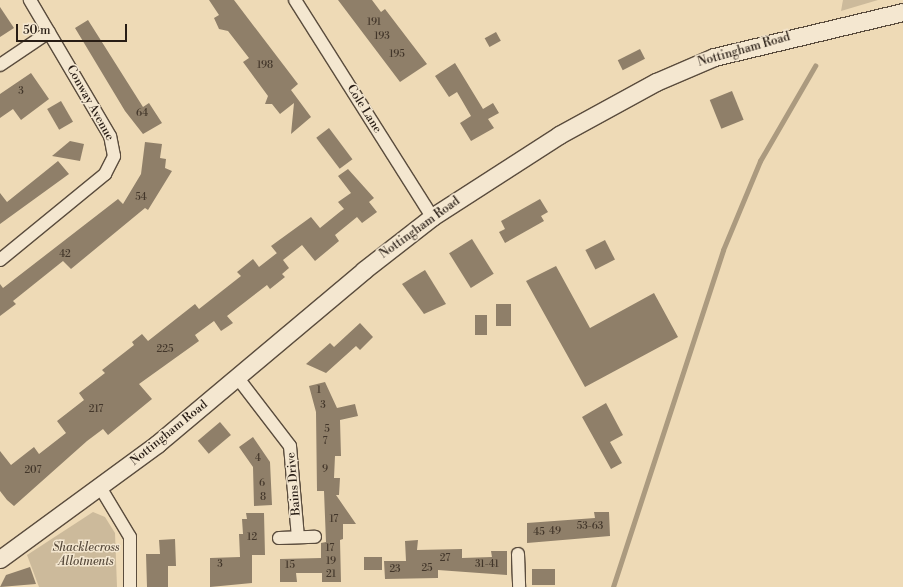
<!DOCTYPE html>
<style>
body{margin:0}
#map{position:relative;width:903px;height:587px;overflow:hidden;background:#eedab6;font-family:"Libre Bodoni",serif}
div>[style]{position:absolute}
.green>*{inset:0;background:#ccba9b}
.stream>*{height:4.5px;margin:-2.25px;padding:0 2.25px;transform-origin:2.25px;border-radius:2.25px;background:#ab9a7f}
.building>*{inset:0;background:#8f7f69;transform-origin:0 0}
.roads{filter:drop-shadow(1px 0 #5a4c3d) drop-shadow(-1px 0 #5a4c3d) drop-shadow(0 1px #5a4c3d) drop-shadow(0 -1px #5a4c3d)}
.street>*{height:12px;margin:-6px;padding:0 6px;transform-origin:6px;border-radius:6px;background:#f4e7d0}
.secondary>*{height:17px;margin:-8.5px;padding:0 8.5px;transform-origin:8.5px;border-radius:8.5px;background:#f4e7d0}
span{translate:-50% -50%;white-space:nowrap;text-align:center;line-height:1.15;-webkit-text-stroke:3px #f4e7d0;paint-order:stroke}
.number-label{font-size:10px;color:#42362a}
.number-label span{-webkit-text-stroke-width:0}
.street-label{font-size:12px;color:#281d15}
.park-label{font-size:12px;color:#594c3d;font-style:italic}
.scale{position:absolute;left:16px;top:24px;width:111px;height:18px;box-sizing:border-box;border:2px solid #281d15;border-top:0;padding-left:5px;font-size:12px;line-height:14px;white-space:nowrap;color:#281d15;-webkit-text-stroke:3px #f4e7d0;paint-order:stroke}
</style>
<div id="map">
<div class="green">
<i style="clip-path:polygon(843px 0,878px 0,841px 11px)"></i>
<i style="clip-path:polygon(93px 512px,105px 517px,115px 533px,117px 587px,39px 587px,27px 555px)"></i>
</div>
<div class="stream">
<i style="left:613px;top:587px;width:354px;rotate:-71.9deg"></i>
<i style="left:723px;top:250px;width:96px;rotate:-67.4deg"></i>
<i style="left:760px;top:161px;width:110px;rotate:-59.9deg"></i>
</div>
<div class="building">
<i style="clip-path:polygon(209px 0,234px 0,298px 84px,291px 90px,311px 117px,291px 134px,294px 103px,280px 114px,272px 104px,265px 104px,268px 96px,243px 62px,249px 58px,228px 31px,219px 29px,214px 18px,219px 15px)"></i>
<i style="clip-path:polygon(338px 0,372px 0,381px 12px,385px 9px,427px 64px,400px 82px)"></i>
<i style="clip-path:polygon(0 7px,14px 28px,0 37px)"></i>
<i style="clip-path:polygon(88px 20px,143px 107px,149px 103px,162px 123px,143px 134px,125px 111px,75px 28px)"></i>
<i style="left:496px;top:32px;width:10px;height:13px;rotate:61deg"></i>
<i style="left:640px;top:49px;width:11px;height:25px;rotate:63deg"></i>
<i style="clip-path:polygon(455px 63px,483px 109px,493px 103px,499px 113px,488px 119px,494px 128px,471px 141px,460px 123px,471px 116px,457px 92px,449px 97px,435px 76px)"></i>
<i style="clip-path:polygon(31px 73px,49px 99px,21px 120px,13px 109px,0 118px,0 94px)"></i>
<i style="left:732px;top:91px;width:31px;height:24px;rotate:68deg"></i>
<i style="left:61px;top:101px;width:24px;height:16px;rotate:60deg"></i>
<i style="left:329px;top:128px;width:39px;height:16px;rotate:53deg"></i>
<i style="clip-path:polygon(70px 141px,84px 144px,80px 161px,52px 156px)"></i>
<i style="clip-path:polygon(145px 142px,162px 144px,160px 158px,166px 159px,165px 168px,172px 171px,148px 210px,145px 208px,71px 269px,63px 261px,13px 301px,16px 304px,0 316px,0 284px,3px 288px,118px 199px,123px 204px,141px 174px)"></i>
<i style="clip-path:polygon(58px 161px,69px 174px,0 224px,0 193px,7px 202px)"></i>
<i style="clip-path:polygon(348px 169px,374px 198px,369px 202px,377px 212px,362px 223px,357px 217px,335px 235px,339px 241px,315px 261px,302px 245px,283px 260px,289px 268px,282px 274px,285px 277px,270px 289px,267px 285px,227px 316px,233px 323px,221px 331px,214px 321px,195px 335px,199px 341px,139px 384px,152px 399px,108px 435px,103px 429px,87px 441px,14px 506px,7px 500px,0 491px,0 451px,11px 465px,34px 447px,39px 454px,66px 433px,57px 421px,84px 400px,79px 393px,105px 373px,102px 370px,134px 345px,132px 342px,142px 334px,148px 341px,195px 304px,199px 309px,241px 276px,237px 272px,253px 259px,259px 267px,277px 253px,280px 257px,271px 246px,311px 217px,320px 228px,341px 211px,344px 209px,338px 202px,351px 193px,338px 176px)"></i>
<i style="clip-path:polygon(540px 199px,548px 212px,541px 216px,544px 221px,505px 243px,499px 232px,505px 229px,501px 221px)"></i>
<i style="left:472px;top:239px;width:41px;height:27px;rotate:58deg"></i>
<i style="left:605px;top:240px;width:22px;height:22px;rotate:63deg"></i>
<i style="clip-path:polygon(556px 266px,590px 328px,654px 293px,678px 337px,585px 387px,526px 281px)"></i>
<i style="clip-path:polygon(425px 270px,446px 304px,424px 314px,402px 284px)"></i>
<i style="left:496px;top:304px;width:15px;height:22px"></i>
<i style="left:487px;top:315px;width:20px;height:12px;rotate:90deg"></i>
<i style="clip-path:polygon(360px 323px,373px 337px,360px 350px,356px 346px,326px 373px,306px 364px,330px 343px,334px 347px)"></i>
<i style="clip-path:polygon(325px 382px,337px 408px,355px 404px,358px 416px,340px 420px,341px 456px,335px 456px,334px 478px,340px 478px,339px 495px,336px 495px,356px 524px,343px 524px,343px 539px,340px 540px,341px 582px,322px 582px,322px 573px,296px 573px,297px 582px,280px 582px,280px 559px,321px 558px,321px 543px,326px 542px,324px 491px,317px 491px,316px 412px,309px 386px)"></i>
<i style="clip-path:polygon(606px 403px,623px 435px,610px 442px,622px 463px,611px 469px,582px 417px)"></i>
<i style="left:220px;top:422px;width:17px;height:29px;rotate:50deg"></i>
<i style="clip-path:polygon(253px 437px,270px 462px,272px 505px,254px 506px,253px 467px,239px 447px)"></i>
<i style="clip-path:polygon(594px 512px,609px 512px,610px 536px,527px 543px,527px 523px,595px 518px)"></i>
<i style="clip-path:polygon(246px 513px,264px 513px,265px 555px,252px 555px,252px 583px,210px 587px,210px 558px,240px 557px,239px 534px,243px 534px,242px 519px,247px 519px)"></i>
<i style="clip-path:polygon(175px 539px,176px 566px,168px 566px,168px 587px,147px 587px,146px 554px,160px 554px,159px 540px)"></i>
<i style="clip-path:polygon(418px 540px,417px 550px,462px 549px,462px 558px,492px 557px,491px 551px,507px 551px,507px 575px,438px 570px,438px 578px,385px 579px,384px 561px,406px 561px,405px 541px)"></i>
<i style="left:364px;top:557px;width:18px;height:13px"></i>
<i style="clip-path:polygon(30px 567px,36px 584px,0 587px,6px 575px)"></i>
<i style="left:555px;top:569px;width:16px;height:23px;rotate:90deg"></i>
</div>
<div class="roads">
<div class="street">
<i style="left:295px;top:0;width:257px;rotate:57.7deg"></i>
<i style="left:0;top:65px;width:59px;rotate:-34deg"></i>
<i style="left:0;top:260px;width:136px;rotate:-39.3deg"></i>
<i style="left:105px;top:174px;width:20px;rotate:-63deg"></i>
<i style="left:114px;top:156px;width:20px;rotate:-101deg"></i>
<i style="left:110px;top:136px;width:158px;rotate:-120.5deg"></i>
<i style="left:237px;top:377px;width:87px;rotate:52.5deg"></i>
<i style="left:290px;top:446px;width:91px;rotate:85deg"></i>
<i style="left:100px;top:487px;width:58px;rotate:59deg"></i>
<i style="left:130px;top:537px;width:50px;rotate:90deg"></i>
<i style="left:279px;top:538px;width:36px;rotate:-2deg"></i>
<i style="left:518px;top:554px;width:33px;rotate:88deg"></i>
</div>
<div class="secondary">
<i style="left:0;top:559px;width:195px;rotate:-36.2deg"></i>
<i style="left:157px;top:444px;width:270px;rotate:-40deg"></i>
<i style="left:364px;top:270px;width:86px;rotate:-37.9deg"></i>
<i style="left:432px;top:217px;width:151px;rotate:-32.8deg"></i>
<i style="left:559px;top:135px;width:111px;rotate:-28.7deg"></i>
<i style="left:656px;top:82px;width:63px;rotate:-23.3deg"></i>
<i style="left:714px;top:57px;width:194px;rotate:-13.4deg"></i>
</div>
</div>
<div class="number-label">
<span style="left:374px;top:23px">191</span>
<span style="left:382px;top:37px">193</span>
<span style="left:397px;top:55px">195</span>
<span style="left:265px;top:66px">198</span>
<span style="left:21px;top:92px">3</span>
<span style="left:142px;top:114px">64</span>
<span style="left:141px;top:198px">54</span>
<span style="left:65px;top:255px">42</span>
<span style="left:165px;top:350px">225</span>
<span style="left:319px;top:391px">1</span>
<span style="left:323px;top:406px">3</span>
<span style="left:96px;top:410px">217</span>
<span style="left:327px;top:430px">5</span>
<span style="left:325px;top:442px">7</span>
<span style="left:258px;top:459px">4</span>
<span style="left:325px;top:470px">9</span>
<span style="left:33px;top:471px">207</span>
<span style="left:262px;top:484px">6</span>
<span style="left:263px;top:498px">8</span>
<span style="left:334px;top:520px">17</span>
<span style="left:590px;top:527px">53-63</span>
<span style="left:555px;top:532px">49</span>
<span style="left:539px;top:533px">45</span>
<span style="left:252px;top:538px">12</span>
<span style="left:330px;top:549px">17</span>
<span style="left:445px;top:559px">27</span>
<span style="left:331px;top:562px">19</span>
<span style="left:220px;top:565px">3</span>
<span style="left:487px;top:565px">31-41</span>
<span style="left:290px;top:566px">15</span>
<span style="left:427px;top:569px">25</span>
<span style="left:395px;top:570px">23</span>
<span style="left:331px;top:575px">21</span>
</div>
<div class="street-label">
<span style="left:744px;top:50px;rotate:-16deg">Nottingham Road</span>
<span style="left:90px;top:103px;rotate:61deg">Conway Avenue</span>
<span style="left:364px;top:109px;rotate:58deg">Cole Lane</span>
<span style="left:420px;top:228px;rotate:-36deg">Nottingham Road</span>
<span style="left:169px;top:433px;rotate:-39deg">Nottingham Road</span>
<span style="left:294px;top:484px;rotate:-95deg">Bains Drive</span>
</div>
<div class="park-label">
<span style="left:86px;top:555px">Shacklecross<br>Allotments</span>
</div>
<div class="scale">50 m</div>
</div>
